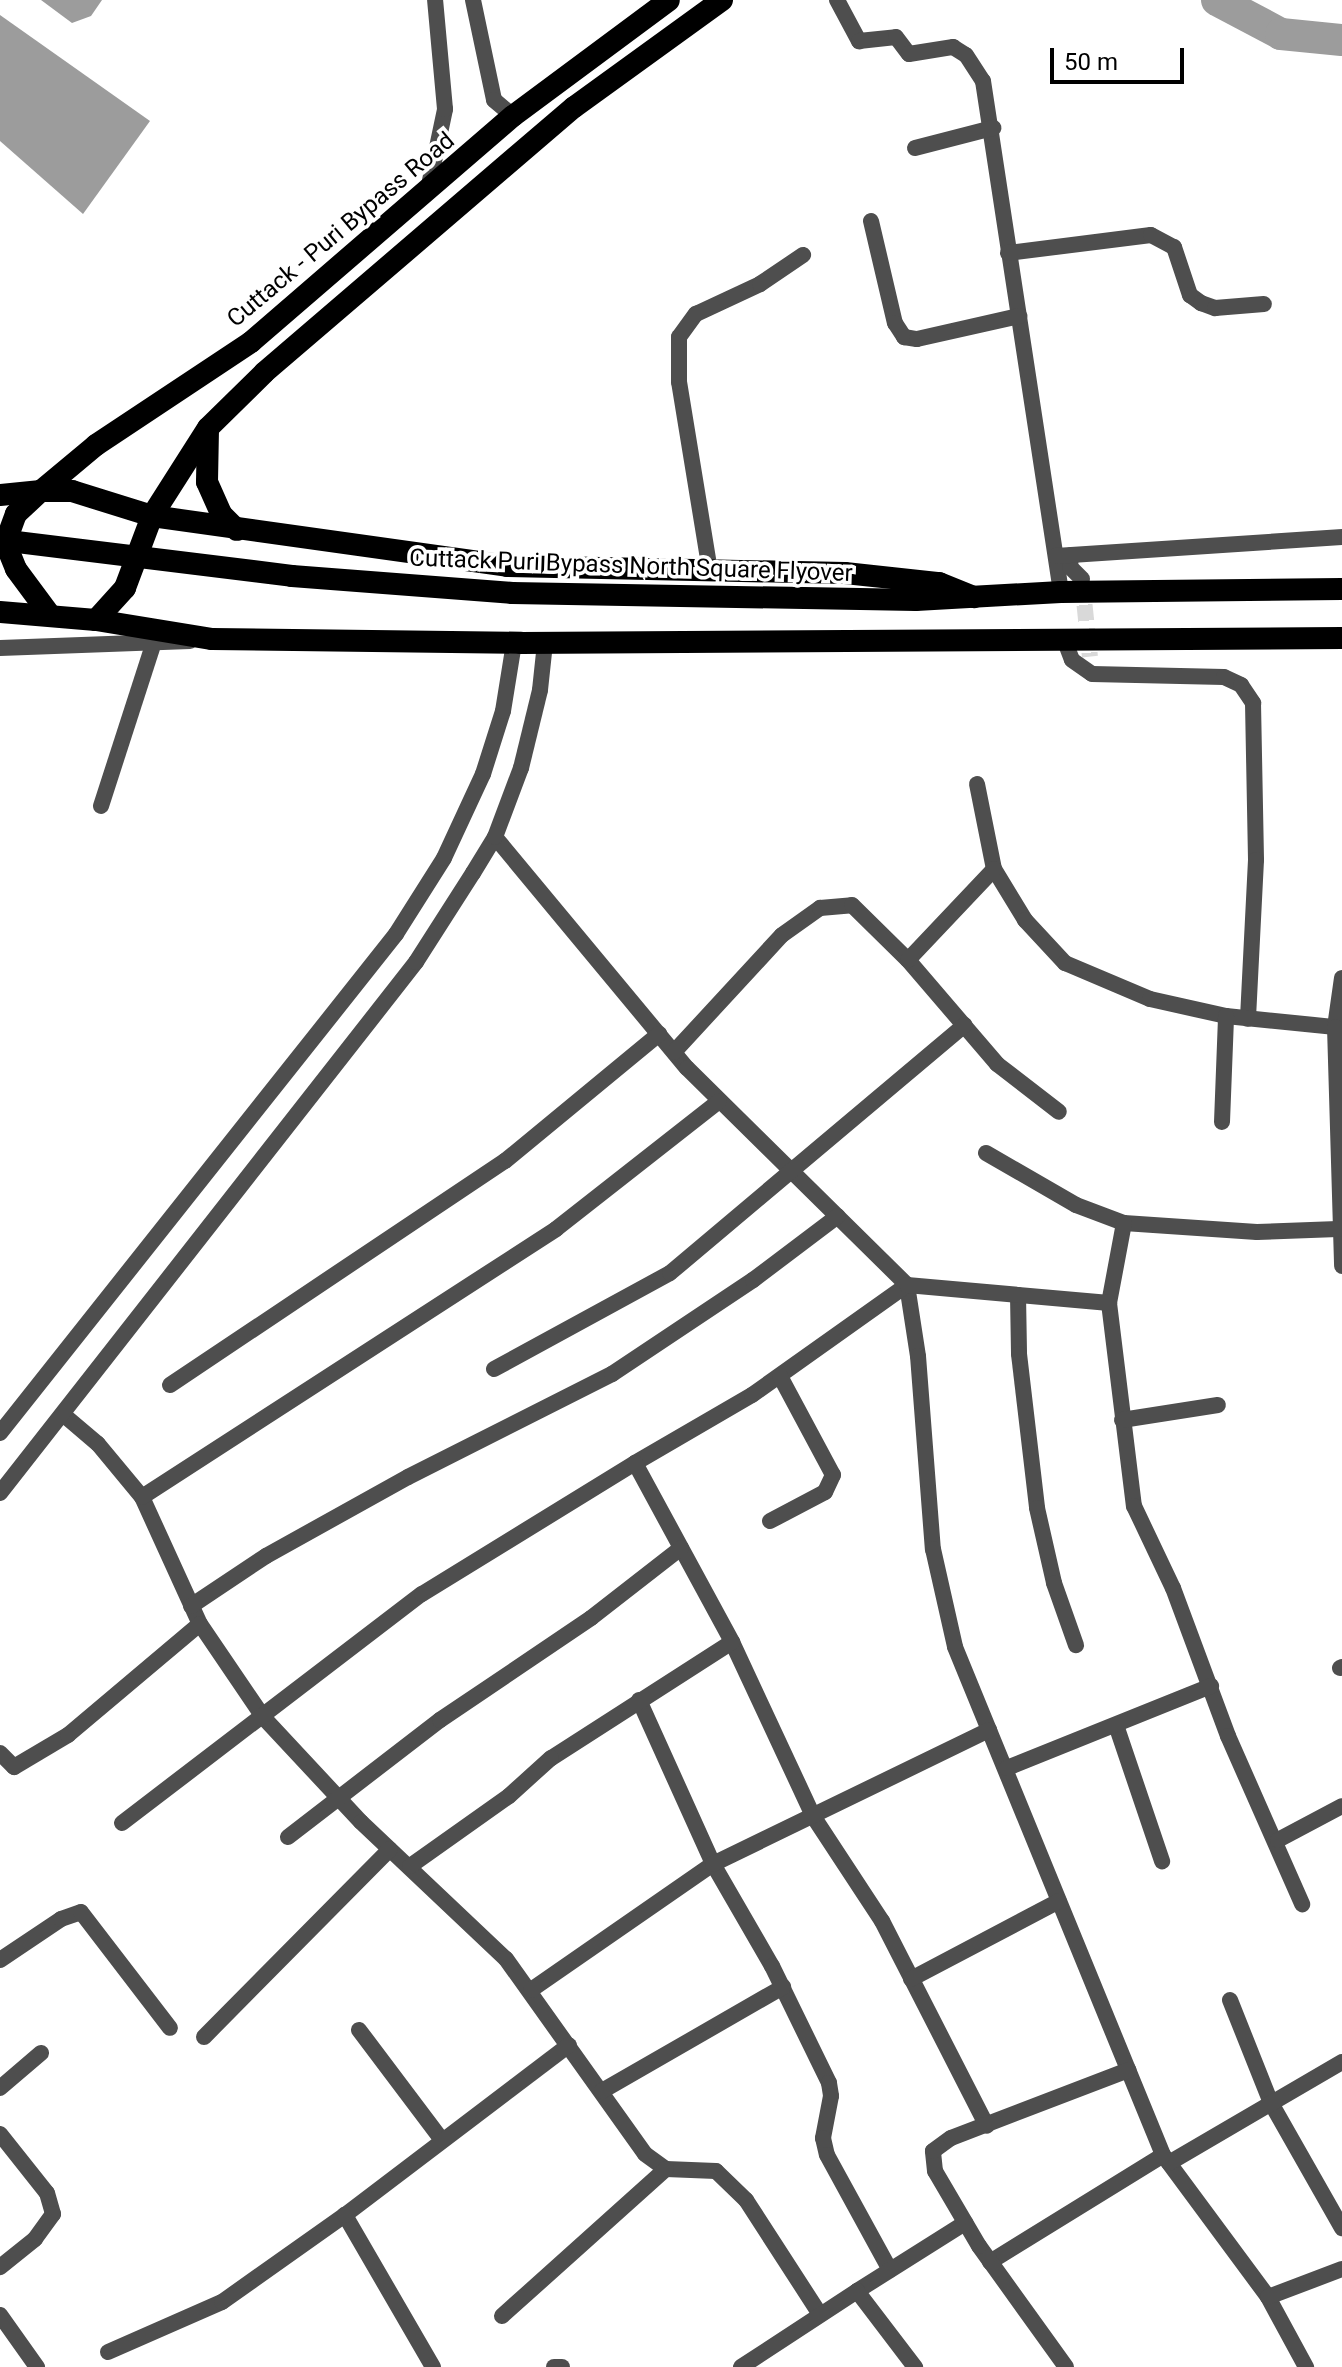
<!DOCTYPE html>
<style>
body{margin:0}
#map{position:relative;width:1342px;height:2367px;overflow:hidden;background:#fff;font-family:Roboto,sans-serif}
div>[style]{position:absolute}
.water>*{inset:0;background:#9c9c9c}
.river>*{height:32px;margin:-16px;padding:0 16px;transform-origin:16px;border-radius:16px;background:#9c9c9c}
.minor-tunnel>*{height:16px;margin-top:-8px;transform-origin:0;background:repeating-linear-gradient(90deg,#d9d9d9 0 16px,transparent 0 24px)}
.minor>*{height:16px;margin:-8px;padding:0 8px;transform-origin:8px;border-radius:8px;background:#4e4e4e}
.tertiary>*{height:16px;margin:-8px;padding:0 8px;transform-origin:8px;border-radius:8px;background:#4e4e4e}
.trunk>*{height:22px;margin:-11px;padding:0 11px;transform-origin:11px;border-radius:11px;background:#000}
span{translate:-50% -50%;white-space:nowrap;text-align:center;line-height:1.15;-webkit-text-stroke:7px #fff;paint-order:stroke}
.street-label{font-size:24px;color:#000}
.scale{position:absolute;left:1050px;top:48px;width:134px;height:36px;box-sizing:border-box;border:4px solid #000;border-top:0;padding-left:10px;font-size:24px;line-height:28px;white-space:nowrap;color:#000;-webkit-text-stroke:6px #fff;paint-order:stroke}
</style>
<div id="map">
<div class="water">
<i style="clip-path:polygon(41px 0,102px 0,91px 16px,72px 23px)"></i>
<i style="clip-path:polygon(0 15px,150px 121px,83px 214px,0 141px)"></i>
</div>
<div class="river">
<i style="left:1217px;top:0;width:72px;rotate:28deg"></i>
<i style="left:1281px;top:34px;width:61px;rotate:5.6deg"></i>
</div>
<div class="minor-tunnel">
<i style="left:1082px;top:581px;width:76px;rotate:84deg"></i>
</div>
<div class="minor">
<i style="left:473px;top:0;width:102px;rotate:78.1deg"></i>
<i style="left:494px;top:100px;width:25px;rotate:40deg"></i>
<i style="left:837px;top:0;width:47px;rotate:61.8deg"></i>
<i style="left:859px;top:41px;width:37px;rotate:-6deg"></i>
<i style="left:896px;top:37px;width:21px;rotate:53deg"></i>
<i style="left:909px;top:54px;width:45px;rotate:-9deg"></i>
<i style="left:953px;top:47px;width:15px;rotate:32deg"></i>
<i style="left:966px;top:55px;width:31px;rotate:57deg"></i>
<i style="left:983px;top:81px;width:517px;rotate:81.32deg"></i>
<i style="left:915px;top:148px;width:81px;rotate:-14.4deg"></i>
<i style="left:428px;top:190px;width:83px;rotate:-78.1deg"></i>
<i style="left:445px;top:109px;width:109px;rotate:-95.2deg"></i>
<i style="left:871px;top:221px;width:105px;rotate:76.8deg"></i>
<i style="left:895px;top:323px;width:17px;rotate:57deg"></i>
<i style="left:904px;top:337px;width:13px;rotate:9deg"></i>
<i style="left:917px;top:339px;width:105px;rotate:-12.7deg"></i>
<i style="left:1008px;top:253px;width:144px;rotate:-7.2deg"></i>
<i style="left:1151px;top:235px;width:26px;rotate:28deg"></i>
<i style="left:1174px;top:247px;width:51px;rotate:71.6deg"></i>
<i style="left:1190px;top:295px;width:14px;rotate:36deg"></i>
<i style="left:1201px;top:303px;width:15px;rotate:20deg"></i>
<i style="left:1215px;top:308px;width:49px;rotate:-4.7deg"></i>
<i style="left:1071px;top:555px;width:12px;rotate:95deg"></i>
<i style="left:1070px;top:567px;width:17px;rotate:45deg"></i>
<i style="left:1056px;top:556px;width:287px;rotate:-3.8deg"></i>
<i style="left:710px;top:571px;width:192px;rotate:-99.3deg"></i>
<i style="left:679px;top:382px;width:45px;rotate:-90deg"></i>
<i style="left:679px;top:337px;width:29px;rotate:-54deg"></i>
<i style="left:696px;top:314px;width:71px;rotate:-25.1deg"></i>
<i style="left:760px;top:284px;width:52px;rotate:-34deg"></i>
<i style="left:1064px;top:639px;width:22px;rotate:69deg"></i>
<i style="left:1072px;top:660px;width:24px;rotate:35deg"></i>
<i style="left:1092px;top:674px;width:132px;rotate:1.3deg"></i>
<i style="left:1224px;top:677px;width:19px;rotate:25deg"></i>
<i style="left:1241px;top:685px;width:22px;rotate:56deg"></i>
<i style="left:1253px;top:703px;width:157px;rotate:88.9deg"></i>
<i style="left:1256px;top:860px;width:159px;rotate:92.9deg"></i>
<i style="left:977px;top:784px;width:87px;rotate:78.7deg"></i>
<i style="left:994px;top:869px;width:60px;rotate:58.7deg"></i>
<i style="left:1025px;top:920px;width:59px;rotate:47.1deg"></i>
<i style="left:1065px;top:963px;width:92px;rotate:23deg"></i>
<i style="left:1150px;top:999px;width:78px;rotate:12.6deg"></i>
<i style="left:1226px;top:1016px;width:110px;rotate:5.8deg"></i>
<i style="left:101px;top:806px;width:169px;rotate:-72.1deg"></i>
<i style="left:495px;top:837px;width:300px;rotate:50.3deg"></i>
<i style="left:687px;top:1068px;width:309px;rotate:44.6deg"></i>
<i style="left:907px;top:1285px;width:72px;rotate:81.2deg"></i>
<i style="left:918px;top:1356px;width:194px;rotate:85.6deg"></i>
<i style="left:933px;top:1549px;width:100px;rotate:77.3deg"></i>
<i style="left:955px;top:1647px;width:549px;rotate:67.73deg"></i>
<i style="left:1163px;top:2155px;width:177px;rotate:53.5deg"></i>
<i style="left:1268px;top:2297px;width:80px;rotate:61.5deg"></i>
<i style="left:908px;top:960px;width:137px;rotate:49.4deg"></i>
<i style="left:997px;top:1064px;width:78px;rotate:37.7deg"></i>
<i style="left:1342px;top:978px;width:49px;rotate:98.1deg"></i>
<i style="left:1335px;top:1027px;width:239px;rotate:88.3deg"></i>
<i style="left:674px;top:1052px;width:159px;rotate:-47.3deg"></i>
<i style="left:782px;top:935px;width:47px;rotate:-35.4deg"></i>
<i style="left:820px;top:908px;width:32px;rotate:-5deg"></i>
<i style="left:852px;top:905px;width:78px;rotate:44.5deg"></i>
<i style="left:908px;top:960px;width:125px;rotate:-46.6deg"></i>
<i style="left:1222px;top:1122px;width:106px;rotate:-87.8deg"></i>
<i style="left:986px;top:1153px;width:104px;rotate:30deg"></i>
<i style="left:1076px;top:1205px;width:51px;rotate:20.6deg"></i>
<i style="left:1124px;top:1223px;width:133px;rotate:3.9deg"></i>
<i style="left:1257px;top:1232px;width:81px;rotate:-2.1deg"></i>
<i style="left:1124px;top:1223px;width:81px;rotate:100.6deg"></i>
<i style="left:1109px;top:1303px;width:205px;rotate:83deg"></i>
<i style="left:1134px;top:1506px;width:91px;rotate:64.6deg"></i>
<i style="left:1173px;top:1588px;width:158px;rotate:69.6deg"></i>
<i style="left:1228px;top:1736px;width:184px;rotate:66.2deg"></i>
<i style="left:1018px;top:1295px;width:59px;rotate:89deg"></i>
<i style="left:1019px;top:1354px;width:155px;rotate:83.3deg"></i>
<i style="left:1037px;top:1508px;width:77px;rotate:77.2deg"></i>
<i style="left:1054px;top:1583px;width:66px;rotate:70.5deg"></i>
<i style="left:494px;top:1369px;width:200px;rotate:-28.6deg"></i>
<i style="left:670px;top:1273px;width:385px;rotate:-40.1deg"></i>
<i style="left:170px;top:1385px;width:403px;rotate:-33.8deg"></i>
<i style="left:505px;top:1161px;width:200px;rotate:-39.5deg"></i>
<i style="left:65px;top:1416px;width:43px;rotate:40.3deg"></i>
<i style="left:98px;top:1444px;width:69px;rotate:50.3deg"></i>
<i style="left:142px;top:1497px;width:140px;rotate:65.5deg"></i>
<i style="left:200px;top:1624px;width:114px;rotate:55.8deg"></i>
<i style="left:264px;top:1718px;width:142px;rotate:47deg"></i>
<i style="left:361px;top:1822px;width:199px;rotate:43.4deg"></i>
<i style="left:506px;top:1959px;width:239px;rotate:54.5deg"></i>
<i style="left:645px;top:2154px;width:26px;rotate:36deg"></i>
<i style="left:666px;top:2169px;width:50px;rotate:2.3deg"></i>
<i style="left:716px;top:2171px;width:42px;rotate:44deg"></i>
<i style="left:746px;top:2200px;width:135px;rotate:57.1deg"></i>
<i style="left:1122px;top:1420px;width:97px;rotate:-8.9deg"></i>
<i style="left:0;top:1433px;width:637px;rotate:-51.56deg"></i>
<i style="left:396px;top:934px;width:90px;rotate:-57.7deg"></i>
<i style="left:444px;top:858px;width:93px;rotate:-65.1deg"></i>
<i style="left:483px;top:774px;width:66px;rotate:-72.4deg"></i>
<i style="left:503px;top:711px;width:69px;rotate:-80.8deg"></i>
<i style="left:635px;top:1463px;width:135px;rotate:-30.2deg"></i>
<i style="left:752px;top:1395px;width:190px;rotate:-35.4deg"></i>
<i style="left:907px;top:1285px;width:203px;rotate:5.1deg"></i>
<i style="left:0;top:1493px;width:675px;rotate:-51.92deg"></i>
<i style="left:416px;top:962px;width:106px;rotate:-57.4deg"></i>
<i style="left:473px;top:873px;width:42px;rotate:-58.6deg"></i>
<i style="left:495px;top:837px;width:74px;rotate:-69.4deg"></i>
<i style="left:521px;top:768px;width:80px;rotate:-76.3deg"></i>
<i style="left:540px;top:690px;width:47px;rotate:-83.9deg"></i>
<i style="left:142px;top:1497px;width:493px;rotate:-32.9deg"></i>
<i style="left:556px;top:1229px;width:207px;rotate:-38.1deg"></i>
<i style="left:770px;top:1521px;width:62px;rotate:-27.8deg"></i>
<i style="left:825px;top:1492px;width:19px;rotate:-65deg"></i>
<i style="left:833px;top:1475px;width:112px;rotate:-118.2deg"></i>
<i style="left:191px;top:1606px;width:90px;rotate:-33.7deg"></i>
<i style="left:266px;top:1556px;width:162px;rotate:-29.1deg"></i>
<i style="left:408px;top:1477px;width:229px;rotate:-26.8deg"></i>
<i style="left:612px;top:1374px;width:169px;rotate:-33.7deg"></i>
<i style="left:753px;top:1280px;width:106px;rotate:-37deg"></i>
<i style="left:732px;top:1642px;width:192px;rotate:65deg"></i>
<i style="left:813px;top:1816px;width:126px;rotate:56.7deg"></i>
<i style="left:882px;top:1921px;width:230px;rotate:62.9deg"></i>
<i style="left:1340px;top:1668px;width:2px;rotate:-27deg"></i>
<i style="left:639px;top:1700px;width:180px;rotate:65.7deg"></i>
<i style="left:713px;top:1864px;width:118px;rotate:60deg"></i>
<i style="left:772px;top:1966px;width:130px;rotate:64deg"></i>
<i style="left:829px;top:2083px;width:13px;rotate:81deg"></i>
<i style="left:831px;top:2096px;width:43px;rotate:100.8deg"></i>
<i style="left:823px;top:2138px;width:17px;rotate:77deg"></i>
<i style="left:827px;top:2155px;width:131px;rotate:61.3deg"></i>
<i style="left:1116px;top:1725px;width:144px;rotate:71.3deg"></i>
<i style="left:0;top:1753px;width:20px;rotate:45deg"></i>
<i style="left:14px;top:1767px;width:63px;rotate:-30.7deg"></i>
<i style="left:68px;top:1735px;width:172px;rotate:-40.1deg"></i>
<i style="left:1007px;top:1768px;width:220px;rotate:-21.9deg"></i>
<i style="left:122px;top:1823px;width:377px;rotate:-37.4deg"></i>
<i style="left:422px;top:1594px;width:250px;rotate:-31.6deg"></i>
<i style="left:635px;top:1463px;width:204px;rotate:61.5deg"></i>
<i style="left:732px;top:1642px;width:215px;rotate:147.3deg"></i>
<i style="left:551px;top:1758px;width:57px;rotate:137.9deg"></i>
<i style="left:509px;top:1796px;width:121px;rotate:144.7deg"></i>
<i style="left:288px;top:1837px;width:192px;rotate:-37.6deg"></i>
<i style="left:440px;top:1720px;width:182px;rotate:-34deg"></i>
<i style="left:591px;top:1618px;width:114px;rotate:-37.9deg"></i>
<i style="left:1278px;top:1840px;width:72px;rotate:-28deg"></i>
<i style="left:0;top:1960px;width:73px;rotate:-33.9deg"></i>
<i style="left:61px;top:1919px;width:21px;rotate:-19deg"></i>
<i style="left:81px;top:1912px;width:146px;rotate:52.5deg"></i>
<i style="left:911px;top:1979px;width:167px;rotate:-27.8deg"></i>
<i style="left:531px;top:1990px;width:221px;rotate:-34.7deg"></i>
<i style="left:713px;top:1864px;width:307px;rotate:-25.9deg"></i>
<i style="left:1230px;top:2000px;width:111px;rotate:68.3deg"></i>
<i style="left:1271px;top:2103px;width:144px;rotate:60.4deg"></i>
<i style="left:359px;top:2030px;width:138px;rotate:53deg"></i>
<i style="left:204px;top:2037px;width:264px;rotate:-45.3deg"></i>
<i style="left:0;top:2088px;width:54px;rotate:-40.5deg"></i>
<i style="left:602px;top:2091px;width:209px;rotate:-29.9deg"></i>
<i style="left:0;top:2134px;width:75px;rotate:51.5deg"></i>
<i style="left:47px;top:2193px;width:22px;rotate:74deg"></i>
<i style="left:53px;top:2214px;width:31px;rotate:126deg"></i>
<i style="left:35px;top:2239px;width:45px;rotate:141.3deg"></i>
<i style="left:1169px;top:2163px;width:200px;rotate:-30.3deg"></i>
<i style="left:990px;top:2262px;width:203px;rotate:-31.7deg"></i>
<i style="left:857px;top:2291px;width:128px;rotate:-32.2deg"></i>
<i style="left:1268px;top:2297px;width:79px;rotate:-20.7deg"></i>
<i style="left:0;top:2315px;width:64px;rotate:54.6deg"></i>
<i style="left:502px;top:2316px;width:220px;rotate:-41.9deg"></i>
<i style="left:108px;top:2352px;width:124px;rotate:-23.7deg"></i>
<i style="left:222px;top:2302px;width:151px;rotate:-35.3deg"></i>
<i style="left:433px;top:2367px;width:176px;rotate:-120.1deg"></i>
<i style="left:345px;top:2215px;width:281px;rotate:-37.2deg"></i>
<i style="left:554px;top:2367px;width:8px"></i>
<i style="left:741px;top:2367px;width:139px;rotate:-33.2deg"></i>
<i style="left:857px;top:2291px;width:96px;rotate:52.7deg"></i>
<i style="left:1066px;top:2367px;width:149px;rotate:-125.7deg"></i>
<i style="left:979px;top:2246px;width:87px;rotate:-120.4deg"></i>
<i style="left:935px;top:2171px;width:20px;rotate:-96deg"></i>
<i style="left:933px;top:2151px;width:22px;rotate:-36deg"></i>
<i style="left:951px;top:2138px;width:190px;rotate:-21deg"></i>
</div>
<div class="tertiary">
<i style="left:0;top:648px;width:190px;rotate:-2.1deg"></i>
</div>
<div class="trunk">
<i style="left:722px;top:0;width:183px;rotate:144.1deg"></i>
<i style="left:574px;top:107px;width:408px;rotate:139.4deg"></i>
<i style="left:264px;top:373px;width:78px;rotate:135.5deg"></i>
<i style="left:208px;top:428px;width:104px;rotate:122.5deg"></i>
<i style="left:152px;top:516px;width:359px;rotate:8deg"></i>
<i style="left:507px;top:566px;width:338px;rotate:1.2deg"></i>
<i style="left:845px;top:573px;width:95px;rotate:6.1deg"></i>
<i style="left:939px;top:583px;width:38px;rotate:22deg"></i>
<i style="left:208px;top:429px;width:53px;rotate:91.1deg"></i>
<i style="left:207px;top:482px;width:36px;rotate:66deg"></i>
<i style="left:222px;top:515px;width:21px;rotate:45deg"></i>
<i style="left:0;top:495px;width:41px;rotate:-5.6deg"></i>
<i style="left:41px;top:491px;width:72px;rotate:-39.9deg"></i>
<i style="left:96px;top:445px;width:186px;rotate:-33.6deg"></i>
<i style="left:251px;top:342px;width:346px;rotate:-40.8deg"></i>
<i style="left:513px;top:116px;width:194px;rotate:-36.6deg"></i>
<i style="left:0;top:540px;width:294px;rotate:7deg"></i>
<i style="left:292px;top:576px;width:221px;rotate:4.4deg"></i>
<i style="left:512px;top:593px;width:404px;rotate:1deg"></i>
<i style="left:916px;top:600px;width:145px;rotate:-3.2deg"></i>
<i style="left:1061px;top:592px;width:281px;rotate:-0.6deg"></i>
<i style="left:0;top:612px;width:96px;rotate:4.8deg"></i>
<i style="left:96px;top:620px;width:118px;rotate:9.3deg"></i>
<i style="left:212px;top:639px;width:309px;rotate:0.7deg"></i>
<i style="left:521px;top:643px;width:821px;rotate:-0.35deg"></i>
<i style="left:50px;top:615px;width:57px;rotate:-126.5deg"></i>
<i style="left:16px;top:569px;width:22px;rotate:-112deg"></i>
<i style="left:8px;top:549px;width:16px;rotate:-86deg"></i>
<i style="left:9px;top:533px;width:20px;rotate:-70deg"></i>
<i style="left:16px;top:514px;width:34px;rotate:-43deg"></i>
<i style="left:41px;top:491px;width:31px"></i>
<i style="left:72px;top:491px;width:84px;rotate:17.4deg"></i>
<i style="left:152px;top:516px;width:77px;rotate:110.6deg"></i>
<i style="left:125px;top:588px;width:43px;rotate:132.2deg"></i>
</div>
<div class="street-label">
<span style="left:341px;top:230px;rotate:-40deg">Cuttack - Puri Bypass Road</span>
<span style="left:631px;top:566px;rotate:2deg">Cuttack Puri Bypass North Square Flyover</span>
</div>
<div class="scale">50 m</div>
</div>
